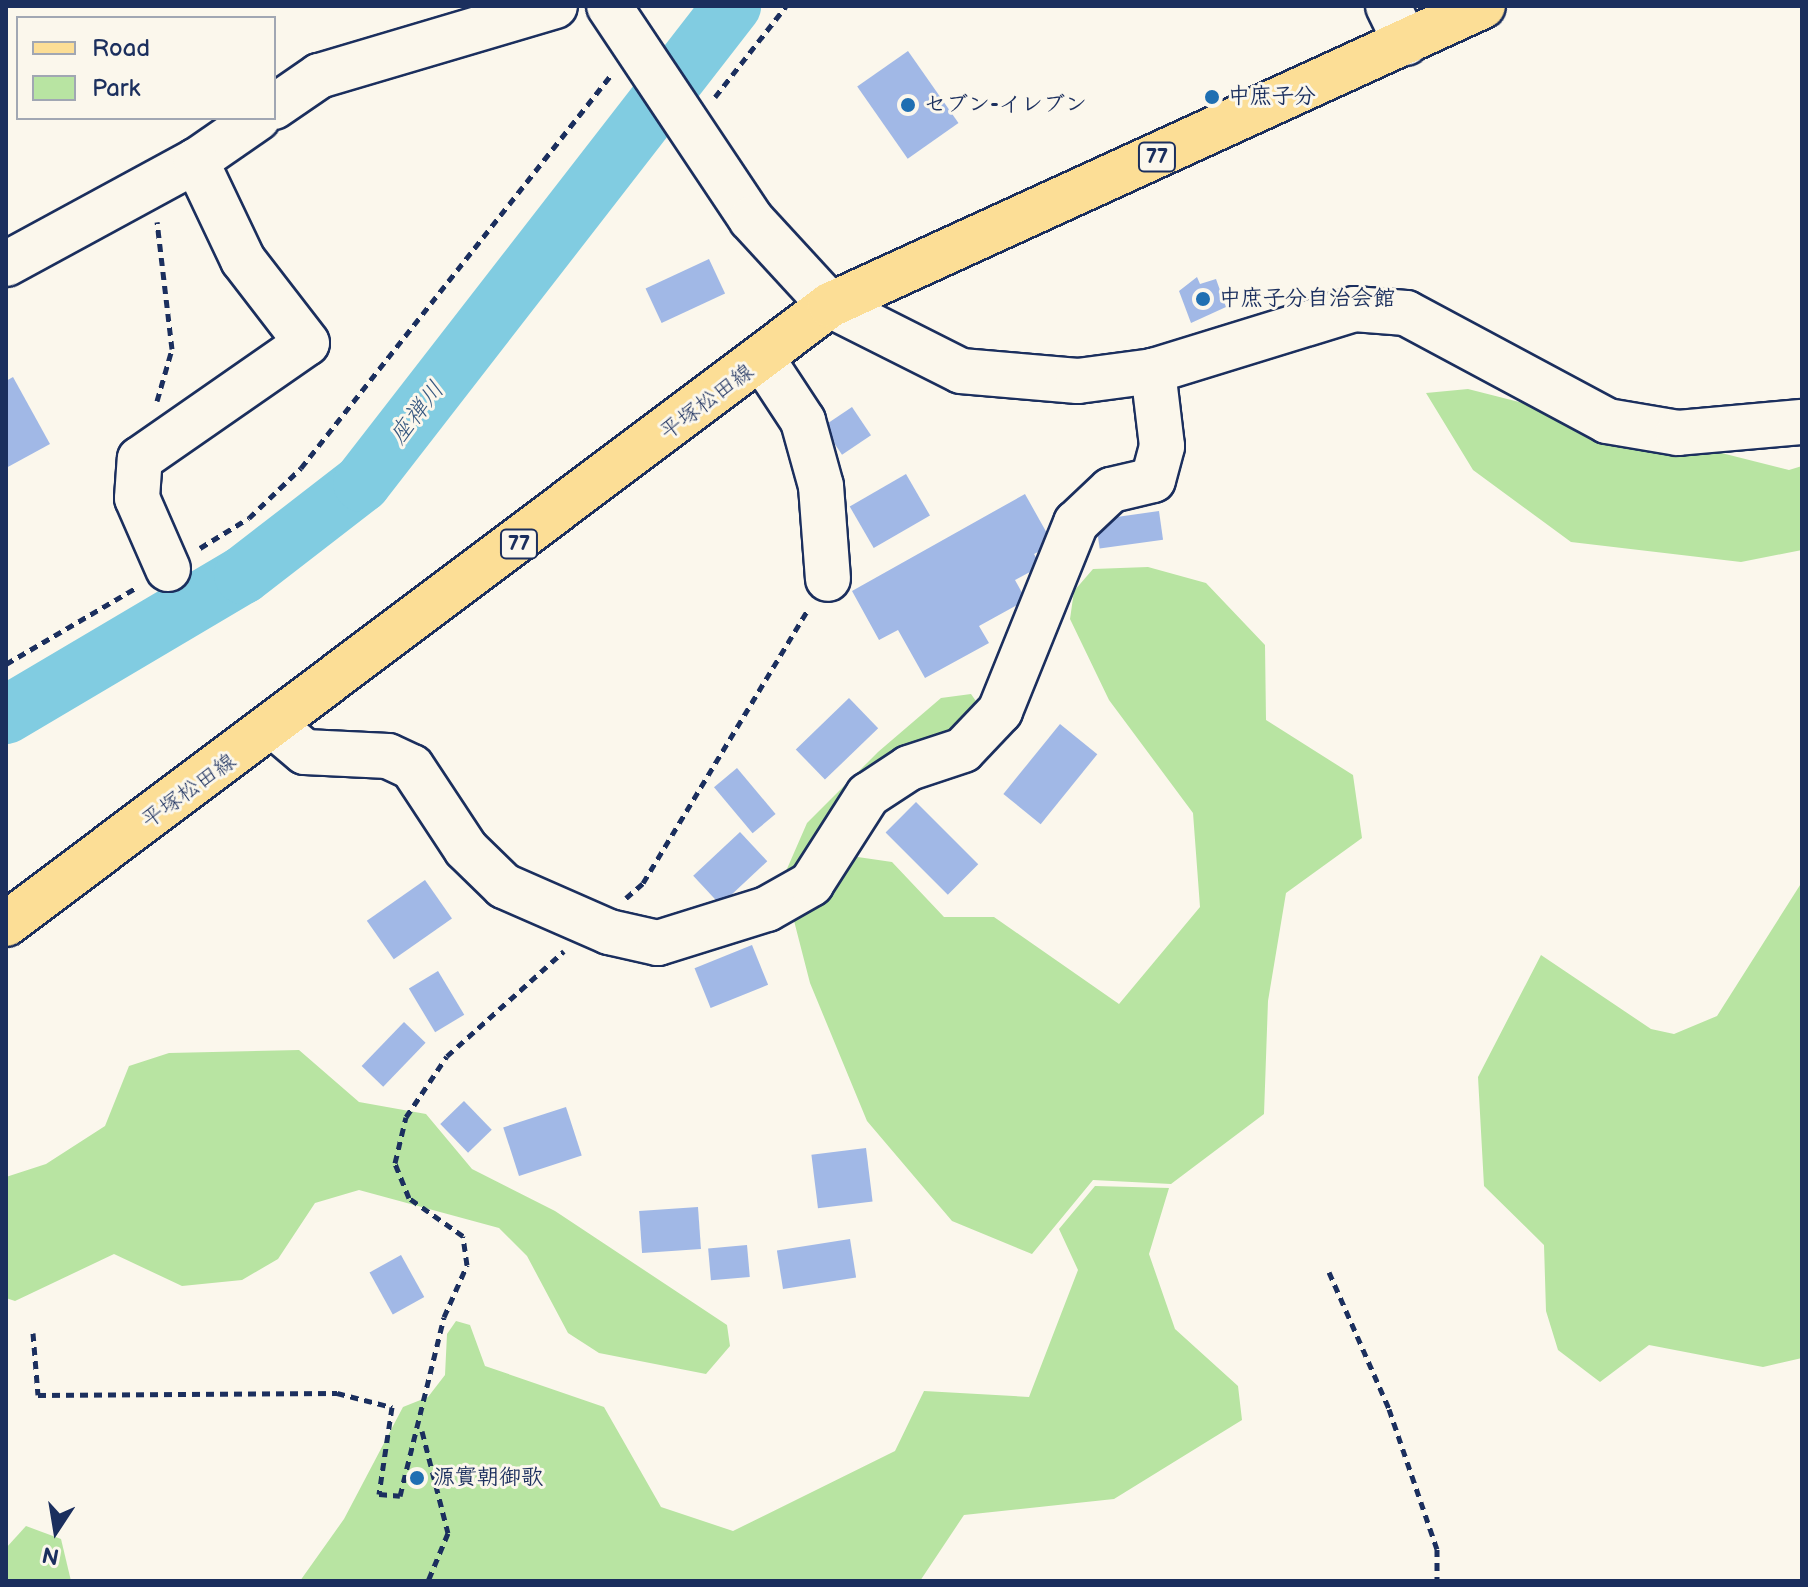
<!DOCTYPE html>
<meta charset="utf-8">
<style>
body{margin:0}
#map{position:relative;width:1808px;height:1587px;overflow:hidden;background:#fbf7ec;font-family:"Balsamiq Sans","Klee One",sans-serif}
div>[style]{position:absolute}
.green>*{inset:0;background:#b8e4a2}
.river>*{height:58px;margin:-29px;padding:0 29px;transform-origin:29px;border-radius:29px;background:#81cce1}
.building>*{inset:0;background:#a1b8e6;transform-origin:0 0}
.path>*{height:5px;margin-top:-2.5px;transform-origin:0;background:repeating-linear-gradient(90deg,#1b2f5e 0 8px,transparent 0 14px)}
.roads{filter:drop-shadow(2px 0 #1b2f5e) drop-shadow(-2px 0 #1b2f5e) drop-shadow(0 2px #1b2f5e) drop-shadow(0 -2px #1b2f5e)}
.minor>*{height:44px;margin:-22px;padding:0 22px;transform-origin:22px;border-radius:22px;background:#fbf7ec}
.major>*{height:44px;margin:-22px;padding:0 22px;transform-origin:22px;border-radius:22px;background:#fcde96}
.dots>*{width:22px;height:22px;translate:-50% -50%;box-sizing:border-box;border:4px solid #fbf7ec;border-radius:50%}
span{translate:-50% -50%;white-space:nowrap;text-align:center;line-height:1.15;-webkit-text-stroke:6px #fbf7ec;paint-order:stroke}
.shield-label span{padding:2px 6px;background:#fbf7ec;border:2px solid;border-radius:6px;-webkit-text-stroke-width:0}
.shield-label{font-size:20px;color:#1b2f5e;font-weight:700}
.poi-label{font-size:22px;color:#1b2f5e;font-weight:700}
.left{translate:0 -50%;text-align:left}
.street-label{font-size:22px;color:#1b2f5e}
.water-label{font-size:24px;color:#34567f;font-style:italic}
.frame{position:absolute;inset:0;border:8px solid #1b2f5e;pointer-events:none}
.legend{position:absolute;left:16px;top:16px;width:260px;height:104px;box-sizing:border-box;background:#fbf7ec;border:2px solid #a1a7b3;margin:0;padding:10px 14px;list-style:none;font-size:24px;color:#1b2f5e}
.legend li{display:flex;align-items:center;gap:16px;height:40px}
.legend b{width:40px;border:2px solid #a1a7b3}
.north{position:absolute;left:16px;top:1491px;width:80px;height:80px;-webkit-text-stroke:6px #fbf7ec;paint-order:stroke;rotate:192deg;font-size:22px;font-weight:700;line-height:32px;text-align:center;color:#1b2f5e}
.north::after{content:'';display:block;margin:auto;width:28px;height:36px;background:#1b2f5e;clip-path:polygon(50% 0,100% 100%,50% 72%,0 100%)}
</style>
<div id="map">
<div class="green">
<i style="clip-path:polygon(1468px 389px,1789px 470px,1802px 466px,1802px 550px,1741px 562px,1571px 542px,1473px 470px,1426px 393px)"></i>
<i style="clip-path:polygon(1148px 567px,1206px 583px,1265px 645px,1266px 720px,1353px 775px,1362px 838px,1286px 893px,1268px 1001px,1264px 1114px,1171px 1184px,1093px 1180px,1032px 1254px,952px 1221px,867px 1121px,810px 983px,783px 878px,807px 823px,878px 752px,941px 698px,971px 694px,985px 714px,879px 805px,844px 855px,892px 862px,944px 917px,994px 917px,1119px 1004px,1200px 907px,1193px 813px,1109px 700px,1070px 619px,1074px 591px,1093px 569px)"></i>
<i style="clip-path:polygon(1802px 882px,1802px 1358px,1763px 1367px,1649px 1345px,1600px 1382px,1558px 1350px,1546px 1311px,1544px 1245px,1484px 1186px,1478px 1077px,1541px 955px,1651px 1029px,1674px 1034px,1717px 1016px)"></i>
<i style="clip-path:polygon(299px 1050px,359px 1102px,426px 1114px,472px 1169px,555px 1211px,727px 1325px,730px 1346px,706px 1374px,599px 1353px,568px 1333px,527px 1256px,499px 1228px,359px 1190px,315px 1203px,278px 1259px,242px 1280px,182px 1286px,114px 1254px,15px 1301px,6px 1298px,6px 1177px,46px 1164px,105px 1126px,129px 1066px,169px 1053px)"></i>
<i style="clip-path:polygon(1095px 1186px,1169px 1188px,1149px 1254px,1175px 1329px,1238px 1386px,1242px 1420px,1114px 1499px,964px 1515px,920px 1581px,300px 1581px,344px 1519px,403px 1407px,428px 1397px,445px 1375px,447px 1334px,456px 1321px,470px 1325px,485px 1366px,604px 1407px,661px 1507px,733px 1531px,895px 1451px,924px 1391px,1029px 1397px,1078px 1270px,1059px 1229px)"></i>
<i style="clip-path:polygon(26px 1526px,61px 1539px,71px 1581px,6px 1581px,6px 1548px)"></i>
</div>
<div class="river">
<i style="left:6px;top:715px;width:275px;rotate:-30.6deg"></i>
<i style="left:243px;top:575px;width:150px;rotate:-37.7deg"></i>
<i style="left:362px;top:483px;width:604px;rotate:-52.2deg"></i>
</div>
<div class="building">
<i style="left:908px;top:51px;width:88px;height:62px;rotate:55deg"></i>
<i style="left:709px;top:259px;width:38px;height:70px;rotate:65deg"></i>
<i style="clip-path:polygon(1197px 277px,1200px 284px,1216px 279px,1226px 307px,1191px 323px,1179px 291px)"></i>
<i style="clip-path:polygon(13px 377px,50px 444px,6px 468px,6px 381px)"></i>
<i style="left:852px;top:407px;width:34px;height:35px;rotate:56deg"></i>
<i style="left:906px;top:474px;width:48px;height:65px;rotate:60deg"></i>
<i style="clip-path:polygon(1025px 494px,1053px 544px,1034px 554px,1041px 566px,1015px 580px,1026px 600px,979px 626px,989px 643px,925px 678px,898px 630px,879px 640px,852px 591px)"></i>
<i style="left:1159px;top:511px;width:29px;height:64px;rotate:82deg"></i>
<i style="left:849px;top:698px;width:42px;height:74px;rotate:46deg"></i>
<i style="left:1060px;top:724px;width:48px;height:90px;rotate:39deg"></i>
<i style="left:737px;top:768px;width:60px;height:30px;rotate:50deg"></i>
<i style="left:916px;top:802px;width:88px;height:43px;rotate:45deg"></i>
<i style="left:740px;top:832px;width:40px;height:64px;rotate:47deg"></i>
<i style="left:425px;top:880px;width:47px;height:71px;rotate:55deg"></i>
<i style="left:752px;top:945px;width:43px;height:62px;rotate:68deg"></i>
<i style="left:438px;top:971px;width:51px;height:34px;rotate:59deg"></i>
<i style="left:404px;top:1022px;width:30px;height:61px;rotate:44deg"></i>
<i style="left:464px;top:1101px;width:40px;height:33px;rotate:46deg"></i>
<i style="left:566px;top:1107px;width:51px;height:66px;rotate:72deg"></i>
<i style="left:866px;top:1148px;width:54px;height:55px;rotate:83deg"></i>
<i style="left:698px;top:1207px;width:42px;height:59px;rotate:86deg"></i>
<i style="left:850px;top:1239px;width:39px;height:74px;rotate:81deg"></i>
<i style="left:747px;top:1245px;width:32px;height:39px;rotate:85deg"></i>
<i style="left:401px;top:1255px;width:48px;height:36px;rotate:61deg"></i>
</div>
<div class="path">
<i style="left:715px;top:97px;width:115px;rotate:-52deg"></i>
<i style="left:157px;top:401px;width:54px;rotate:-73.9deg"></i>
<i style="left:172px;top:349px;width:128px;rotate:-96.7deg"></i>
<i style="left:200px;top:548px;width:57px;rotate:-31.5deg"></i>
<i style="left:249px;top:518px;width:72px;rotate:-43.9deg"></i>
<i style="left:301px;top:468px;width:501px;rotate:-51.73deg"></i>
<i style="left:6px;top:664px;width:152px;rotate:-30.4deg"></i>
<i style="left:626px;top:898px;width:23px;rotate:-41deg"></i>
<i style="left:643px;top:883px;width:320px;rotate:-58.9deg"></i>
<i style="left:1329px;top:1272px;width:150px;rotate:66.3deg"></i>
<i style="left:1389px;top:1409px;width:148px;rotate:71.1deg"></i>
<i style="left:1437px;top:1549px;width:32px;rotate:90deg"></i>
<i style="left:33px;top:1333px;width:62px;rotate:85.4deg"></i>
<i style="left:38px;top:1395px;width:299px;rotate:-0.4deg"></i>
<i style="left:337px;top:1393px;width:57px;rotate:14.3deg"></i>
<i style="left:392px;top:1407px;width:88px;rotate:98.5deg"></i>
<i style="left:379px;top:1494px;width:21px;rotate:5deg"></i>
<i style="left:400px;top:1496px;width:184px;rotate:-76.2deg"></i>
<i style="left:444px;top:1317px;width:57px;rotate:-66.1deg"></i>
<i style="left:467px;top:1265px;width:29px;rotate:-98deg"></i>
<i style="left:463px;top:1236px;width:66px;rotate:-144.9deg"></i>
<i style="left:409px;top:1198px;width:38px;rotate:-112deg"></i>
<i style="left:395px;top:1163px;width:47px;rotate:-76.6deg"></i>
<i style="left:406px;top:1117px;width:73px;rotate:-56.1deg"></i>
<i style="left:447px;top:1056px;width:157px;rotate:-41.9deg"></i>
<i style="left:422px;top:1431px;width:105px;rotate:75.7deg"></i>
<i style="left:448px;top:1533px;width:52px;rotate:112.6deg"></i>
</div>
<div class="roads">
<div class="minor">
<i style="left:609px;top:6px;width:256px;rotate:56.3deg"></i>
<i style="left:751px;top:219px;width:117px;rotate:47.4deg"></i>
<i style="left:830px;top:305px;width:147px;rotate:26.7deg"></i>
<i style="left:961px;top:371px;width:117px;rotate:4.9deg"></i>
<i style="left:1078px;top:381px;width:76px;rotate:-7.6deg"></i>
<i style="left:1153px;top:371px;width:210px;rotate:-17.1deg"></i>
<i style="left:1354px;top:309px;width:52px;rotate:4.4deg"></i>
<i style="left:1406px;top:313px;width:228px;rotate:28.2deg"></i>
<i style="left:1607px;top:421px;width:72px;rotate:9.6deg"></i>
<i style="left:1678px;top:433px;width:124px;rotate:-5.1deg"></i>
<i style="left:1388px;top:6px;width:41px;rotate:64.1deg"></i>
<i style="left:274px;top:107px;width:55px;rotate:-34.6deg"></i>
<i style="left:319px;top:76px;width:246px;rotate:-16.5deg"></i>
<i style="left:6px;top:264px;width:216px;rotate:-28.5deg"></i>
<i style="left:196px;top:161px;width:75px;rotate:-34.7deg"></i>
<i style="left:763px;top:360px;width:73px;rotate:56.7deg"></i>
<i style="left:803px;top:421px;width:67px;rotate:74.5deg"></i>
<i style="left:821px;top:486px;width:93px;rotate:85.7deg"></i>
<i style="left:168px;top:569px;width:77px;rotate:-113.6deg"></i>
<i style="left:137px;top:498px;width:39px;rotate:-86deg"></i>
<i style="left:140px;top:459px;width:203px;rotate:-34.8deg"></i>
<i style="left:307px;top:343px;width:105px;rotate:-127.6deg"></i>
<i style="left:243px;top:260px;width:110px;rotate:-115.4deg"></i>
<i style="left:275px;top:727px;width:39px;rotate:40deg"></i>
<i style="left:305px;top:752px;width:83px;rotate:2.8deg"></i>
<i style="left:388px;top:756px;width:26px;rotate:25deg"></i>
<i style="left:412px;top:767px;width:98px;rotate:56.6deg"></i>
<i style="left:466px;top:849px;width:53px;rotate:44.2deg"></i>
<i style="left:504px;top:886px;width:115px;rotate:23.7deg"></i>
<i style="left:609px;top:932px;width:50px;rotate:12.7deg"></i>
<i style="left:658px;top:943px;width:114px;rotate:-17.3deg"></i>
<i style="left:767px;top:909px;width:51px;rotate:-29.6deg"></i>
<i style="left:811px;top:884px;width:106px;rotate:-57.4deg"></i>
<i style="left:868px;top:795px;width:49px;rotate:-33.4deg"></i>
<i style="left:909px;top:768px;width:57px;rotate:-18.4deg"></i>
<i style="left:963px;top:750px;width:54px;rotate:-46.5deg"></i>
<i style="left:1000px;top:711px;width:203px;rotate:-68deg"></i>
<i style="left:1076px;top:523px;width:48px;rotate:-43.3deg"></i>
<i style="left:1111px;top:490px;width:43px;rotate:-13.4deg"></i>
<i style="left:1153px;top:480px;width:35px;rotate:-75deg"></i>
<i style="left:1162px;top:446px;width:76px;rotate:-96.8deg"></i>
</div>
<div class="major">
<i style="left:6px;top:924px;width:1031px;rotate:-36.91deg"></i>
<i style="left:830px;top:305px;width:718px;rotate:-24.6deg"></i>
</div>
</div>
<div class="dots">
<i style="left:1212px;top:97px;background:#1f6fb2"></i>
<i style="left:908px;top:105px;background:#1f6fb2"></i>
<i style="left:1203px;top:299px;background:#1f6fb2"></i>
<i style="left:417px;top:1478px;background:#1f6fb2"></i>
</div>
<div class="shield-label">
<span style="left:1157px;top:157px">77</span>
<span style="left:519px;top:544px">77</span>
</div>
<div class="poi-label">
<span class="left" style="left:1228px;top:97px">中庶子分</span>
<span class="left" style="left:924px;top:105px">セブン-イレブン</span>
<span class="left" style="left:1219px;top:299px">中庶子分自治会館</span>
<span class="left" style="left:433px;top:1478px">源實朝御歌</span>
</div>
<div class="street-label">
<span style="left:707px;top:402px;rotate:-37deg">平塚松田線</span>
<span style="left:189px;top:791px;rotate:-36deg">平塚松田線</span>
</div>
<div class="water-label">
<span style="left:417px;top:413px;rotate:-52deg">座禅川</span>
</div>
<div class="frame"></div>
<ul class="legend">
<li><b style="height:10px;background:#fcde96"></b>Road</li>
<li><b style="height:22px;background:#b8e4a2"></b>Park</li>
</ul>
<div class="north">N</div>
</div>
